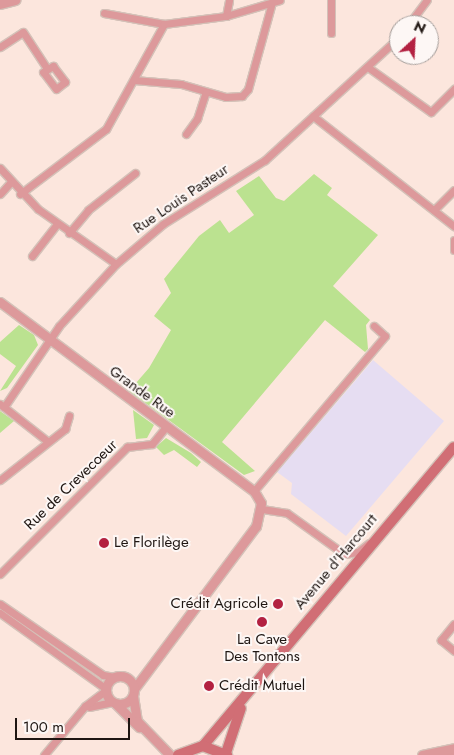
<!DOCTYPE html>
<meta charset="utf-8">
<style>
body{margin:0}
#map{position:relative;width:454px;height:755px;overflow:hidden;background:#fce6dd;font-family:Jost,sans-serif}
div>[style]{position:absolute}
.commercial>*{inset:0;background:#e6ddf2}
.green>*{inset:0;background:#bbe290}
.roads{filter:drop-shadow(1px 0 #d4c1b8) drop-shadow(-1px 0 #d4c1b8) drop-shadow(0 1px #d4c1b8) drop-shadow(0 -1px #d4c1b8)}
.minor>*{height:7px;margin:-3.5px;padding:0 3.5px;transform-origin:3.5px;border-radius:3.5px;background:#dd999b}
.tertiary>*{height:9px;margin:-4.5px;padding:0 4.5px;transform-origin:4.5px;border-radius:4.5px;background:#dd999b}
.tertiary>.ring{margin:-4.5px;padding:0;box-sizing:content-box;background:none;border:9px solid #dd999b;border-radius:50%}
.secondary>*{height:10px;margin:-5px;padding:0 5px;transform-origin:5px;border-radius:5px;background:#d16e75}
.dots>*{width:14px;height:14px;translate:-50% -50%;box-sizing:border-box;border:2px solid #fdf7f5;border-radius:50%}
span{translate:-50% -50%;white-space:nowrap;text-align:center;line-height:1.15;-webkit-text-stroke:4px #fdf7f5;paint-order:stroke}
.street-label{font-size:15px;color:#1f1612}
.poi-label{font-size:15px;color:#1f1612}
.left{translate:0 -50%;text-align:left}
.right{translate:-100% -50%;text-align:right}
.north{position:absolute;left:389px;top:15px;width:50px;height:50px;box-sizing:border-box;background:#fdf7f5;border:1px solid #a49d9a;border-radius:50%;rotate:25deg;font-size:14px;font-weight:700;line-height:20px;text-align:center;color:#1f1612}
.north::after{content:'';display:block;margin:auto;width:18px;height:22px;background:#b32141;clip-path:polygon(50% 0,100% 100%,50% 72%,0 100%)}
.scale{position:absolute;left:15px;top:718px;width:115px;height:22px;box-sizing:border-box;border:2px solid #1f1612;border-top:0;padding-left:6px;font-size:15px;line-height:18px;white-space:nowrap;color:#1f1612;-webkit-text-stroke:4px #fdf7f5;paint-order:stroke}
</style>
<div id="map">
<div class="commercial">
<i style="clip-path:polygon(373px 360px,444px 421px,346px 536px,291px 494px,292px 483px,277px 472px)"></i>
</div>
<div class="green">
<i style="clip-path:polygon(314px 174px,332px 188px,327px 195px,378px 235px,333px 286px,370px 320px,366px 325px,368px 349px,365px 352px,325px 320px,222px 442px,255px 471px,244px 475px,129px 391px,149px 368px,171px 330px,154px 316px,171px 293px,164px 279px,199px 236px,220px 220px,229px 233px,254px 215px,236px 191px,259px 176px,276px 198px,284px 201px)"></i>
<i style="clip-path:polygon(19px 325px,34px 335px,38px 345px,7px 388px,0 391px,16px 366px,0 354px,0 342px)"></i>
<i style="clip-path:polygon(133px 410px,154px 425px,147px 438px,136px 439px)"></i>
<i style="clip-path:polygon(0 411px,14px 421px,0 433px)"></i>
<i style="clip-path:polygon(166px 438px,191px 453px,201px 462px,197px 467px,174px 450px,164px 455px,156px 447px)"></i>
</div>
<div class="roads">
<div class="minor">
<i style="left:331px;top:0;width:33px;rotate:90deg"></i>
<i style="left:104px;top:13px;width:61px;rotate:10.4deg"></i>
<i style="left:226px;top:16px;width:16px;rotate:-79deg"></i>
<i style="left:408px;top:25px;width:31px;rotate:-53deg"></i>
<i style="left:0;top:47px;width:27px;rotate:-33deg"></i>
<i style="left:23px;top:32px;width:42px;rotate:56.7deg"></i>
<i style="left:53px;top:66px;width:20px;rotate:53deg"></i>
<i style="left:65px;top:82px;width:11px;rotate:142deg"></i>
<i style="left:56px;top:89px;width:21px;rotate:-127deg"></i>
<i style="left:43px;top:72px;width:12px;rotate:-31deg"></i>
<i style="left:369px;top:68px;width:76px;rotate:35.4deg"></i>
<i style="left:431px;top:112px;width:33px;rotate:-45deg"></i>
<i style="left:134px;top:80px;width:47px;rotate:4.9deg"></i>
<i style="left:181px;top:84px;width:47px;rotate:16.1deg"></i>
<i style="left:226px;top:97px;width:16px;rotate:-4deg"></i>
<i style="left:242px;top:96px;width:9px;rotate:-49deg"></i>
<i style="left:248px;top:89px;width:86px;rotate:-74.5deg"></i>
<i style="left:313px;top:116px;width:179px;rotate:38deg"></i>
<i style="left:186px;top:134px;width:19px;rotate:-54deg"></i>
<i style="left:197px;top:119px;width:28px;rotate:-72deg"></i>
<i style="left:0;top:168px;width:56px;rotate:47.2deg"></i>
<i style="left:38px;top:209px;width:95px;rotate:35.2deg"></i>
<i style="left:0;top:194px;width:15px;rotate:-48deg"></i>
<i style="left:20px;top:194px;width:108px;rotate:-37.1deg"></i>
<i style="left:106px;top:129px;width:120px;rotate:-61.1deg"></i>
<i style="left:164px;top:24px;width:63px;rotate:-7.4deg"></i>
<i style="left:226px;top:16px;width:56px;rotate:-16.5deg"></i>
<i style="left:434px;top:210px;width:28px;rotate:-45deg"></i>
<i style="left:69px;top:233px;width:30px;rotate:-50deg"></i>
<i style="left:88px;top:210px;width:60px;rotate:-38.2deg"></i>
<i style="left:454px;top:240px;width:10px;rotate:90deg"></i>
<i style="left:32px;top:256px;width:41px;rotate:-52deg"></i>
<i style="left:0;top:404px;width:60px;rotate:38.2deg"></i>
<i style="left:4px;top:407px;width:98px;rotate:-55.8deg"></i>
<i style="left:59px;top:326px;width:84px;rotate:-47.4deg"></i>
<i style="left:116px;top:264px;width:62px;rotate:-40.4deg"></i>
<i style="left:163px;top:224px;width:120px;rotate:-32.1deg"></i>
<i style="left:265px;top:160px;width:182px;rotate:-42.5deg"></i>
<i style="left:0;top:480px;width:83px;rotate:-38.1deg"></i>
<i style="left:65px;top:429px;width:14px;rotate:-73deg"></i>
<i style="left:254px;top:491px;width:203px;rotate:-49.8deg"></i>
<i style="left:385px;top:336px;width:15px;rotate:-138deg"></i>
<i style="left:262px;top:509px;width:25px;rotate:9deg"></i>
<i style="left:287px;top:513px;width:70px;rotate:35.7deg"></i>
<i style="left:344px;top:554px;width:14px;rotate:-8deg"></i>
<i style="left:358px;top:552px;width:14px;rotate:-39deg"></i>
<i style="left:0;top:574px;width:180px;rotate:-45deg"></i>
<i style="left:127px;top:447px;width:25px;rotate:-7deg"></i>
<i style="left:152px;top:444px;width:22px;rotate:-51deg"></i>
<i style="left:0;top:604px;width:125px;rotate:34.6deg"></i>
<i style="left:103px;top:675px;width:12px;rotate:9deg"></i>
<i style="left:0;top:613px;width:130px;rotate:35.6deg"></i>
<i style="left:454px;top:624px;width:21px;rotate:129deg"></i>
<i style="left:441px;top:640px;width:17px;rotate:40deg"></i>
<i style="left:89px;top:707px;width:24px;rotate:-12deg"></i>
<i style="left:44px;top:755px;width:64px;rotate:-50.1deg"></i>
<i style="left:85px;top:706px;width:26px;rotate:-37deg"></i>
<i style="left:444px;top:755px;width:10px;rotate:-11deg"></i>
</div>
<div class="tertiary">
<i style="left:0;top:4px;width:16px;rotate:-15deg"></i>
<i style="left:0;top:302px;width:317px;rotate:36.7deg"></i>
<i style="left:254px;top:491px;width:14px;rotate:60deg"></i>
<i style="left:261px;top:503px;width:24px;rotate:102deg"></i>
<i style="left:256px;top:526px;width:204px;rotate:126.8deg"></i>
<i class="ring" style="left:106px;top:676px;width:19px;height:19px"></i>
<i style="left:133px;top:696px;width:25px;rotate:81deg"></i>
<i style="left:137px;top:721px;width:47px;rotate:45.9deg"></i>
<i style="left:116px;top:704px;width:33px;rotate:45deg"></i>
<i style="left:422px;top:755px;width:33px;rotate:-12deg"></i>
</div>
<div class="secondary">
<i style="left:203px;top:746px;width:390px;rotate:-50deg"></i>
<i style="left:226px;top:753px;width:47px;rotate:-71.6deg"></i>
<i style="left:178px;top:755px;width:27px;rotate:-20deg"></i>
<i style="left:203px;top:746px;width:26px;rotate:21deg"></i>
</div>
</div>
<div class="dots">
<i style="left:104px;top:543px;background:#b32141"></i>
<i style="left:278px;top:604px;background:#b32141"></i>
<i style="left:262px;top:622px;background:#b32141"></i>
<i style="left:209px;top:686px;background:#b32141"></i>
</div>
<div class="street-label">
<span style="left:181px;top:199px;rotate:-34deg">Rue Louis Pasteur</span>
<span style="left:142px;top:392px;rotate:36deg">Grande Rue</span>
<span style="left:71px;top:485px;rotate:-44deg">Rue de Crevecoeur</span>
<span style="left:336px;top:562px;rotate:-50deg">Avenue d'Harcourt</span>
</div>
<div class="poi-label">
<span class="left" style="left:114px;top:543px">Le Florilège</span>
<span class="right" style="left:268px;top:604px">Crédit Agricole</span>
<span style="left:262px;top:648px">La Cave<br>Des Tontons</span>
<span class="left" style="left:219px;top:686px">Crédit Mutuel</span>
</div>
<div class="north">N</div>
<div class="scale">100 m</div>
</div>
